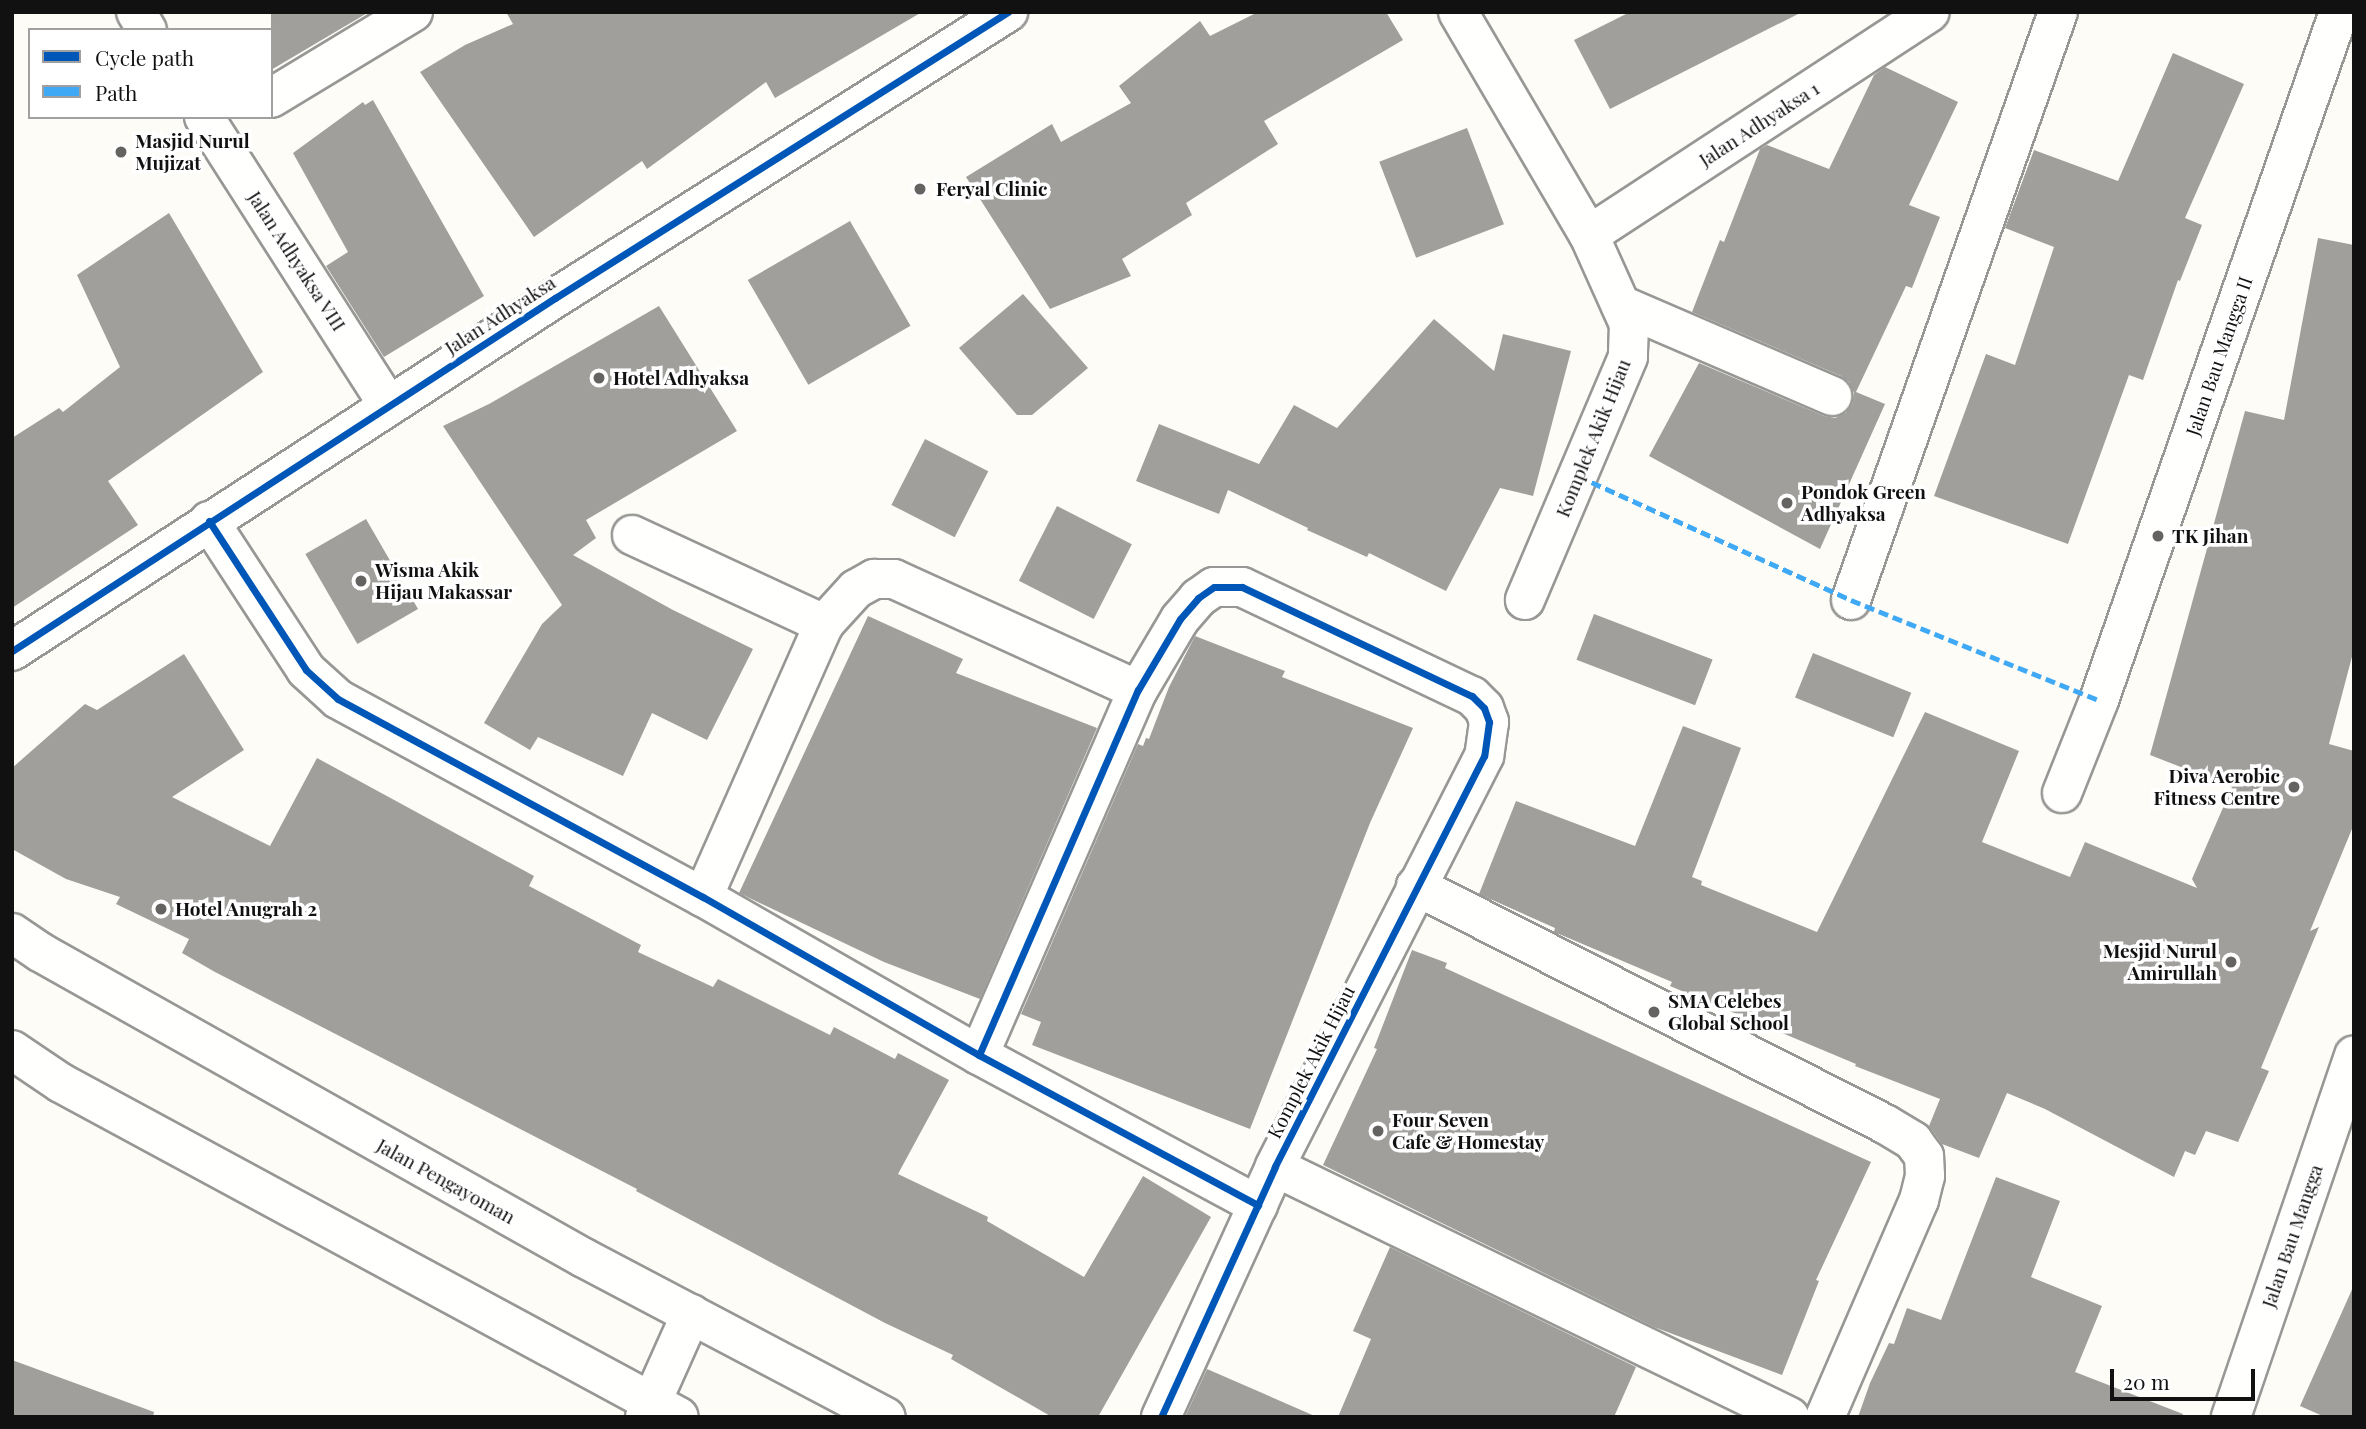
<!DOCTYPE html>
<style>
body{margin:0}
#map{position:relative;width:2366px;height:1429px;overflow:hidden;background:#fdfcf7;font-family:"Playfair Display",serif}
div>[style]{position:absolute}
.building>*{inset:0;background:#a19f9c;transform-origin:0 0}
.roads{filter:drop-shadow(2px 0 #979795) drop-shadow(-2px 0 #979795) drop-shadow(0 2px #979795) drop-shadow(0 -2px #979795)}
.minor>*{height:38px;margin:-19px;padding:0 19px;transform-origin:19px;border-radius:19px;background:#fffffe}
.quiet>*{height:5px;margin-top:-2.5px;transform-origin:0;background:repeating-linear-gradient(90deg,#3fa9f5 0 10px,transparent 0 15px)}
.cycleway>*{height:7px;margin:-3.5px;padding:0 3.5px;transform-origin:3.5px;border-radius:3.5px;background:#0057b8}
.dots>*{width:19px;height:19px;translate:-50% -50%;box-sizing:border-box;border:4px solid #fff;border-radius:50%}
span{translate:-50% -50%;white-space:nowrap;text-align:center;line-height:1.15;-webkit-text-stroke:7px #fff;paint-order:stroke}
.street-label{font-size:19px;color:#111}
.poi-label{font-size:19px;color:#111;font-weight:700}
.left{translate:0 -50%;text-align:left}
.right{translate:-100% -50%;text-align:right}
.frame{position:absolute;inset:0;border:14px solid #111;pointer-events:none}
.legend{position:absolute;left:28px;top:28px;width:245px;height:91px;box-sizing:border-box;background:#fff;border:2px solid #a0a0a0;margin:0;padding:9px 12px;list-style:none;font-size:21px;color:#111}
.legend li{display:flex;align-items:center;gap:14px;height:35px}
.legend b{width:35px;border:2px solid #a0a0a0}
.scale{position:absolute;left:2110px;top:1369px;width:145px;height:32px;box-sizing:border-box;border:4px solid #111;border-top:0;padding-left:9px;font-size:21px;line-height:24px;white-space:nowrap;color:#111;-webkit-text-stroke:5px #fff;paint-order:stroke}
</style>
<div id="map">
<div class="building">
<i style="clip-path:polygon(271px 12px,369px 12px,271px 70px)"></i>
<i style="clip-path:polygon(506px 12px,922px 12px,775px 98px,766px 82px,647px 169px,642px 161px,534px 237px,420px 72px,465px 45px,513px 24px)"></i>
<i style="clip-path:polygon(1258px 12px,1386px 12px,1403px 40px,1264px 121px,1278px 144px,1186px 203px,1192px 215px,1122px 259px,1131px 276px,1050px 309px,966px 177px,1052px 124px,1061px 142px,1131px 103px,1119px 86px,1200px 21px,1210px 36px)"></i>
<i style="clip-path:polygon(1630px 12px,1802px 12px,1610px 109px,1574px 40px)"></i>
<i style="clip-path:polygon(2173px 53px,2244px 84px,2185px 218px,2202px 225px,2180px 281px,2178px 280px,2143px 380px,2129px 375px,2068px 544px,1934px 496px,1986px 354px,2015px 365px,2054px 247px,2005px 228px,2034px 150px,2118px 181px)"></i>
<i style="clip-path:polygon(1885px 67px,1958px 102px,1909px 205px,1940px 217px,1912px 288px,1906px 286px,1856px 392px,1885px 404px,1820px 549px,1649px 456px,1699px 363px,1824px 416px,1835px 418px,1846px 413px,1852px 405px,1854px 393px,1849px 382px,1841px 376px,1692px 312px,1720px 240px,1724px 242px,1760px 149px,1767px 145px,1829px 169px,1874px 75px)"></i>
<i style="clip-path:polygon(373px 100px,484px 296px,384px 357px,326px 266px,348px 252px,293px 153px,363px 102px,365px 105px)"></i>
<i style="left:1467px;top:128px;width:103px;height:94px;rotate:69deg"></i>
<i style="clip-path:polygon(169px 213px,263px 372px,108px 481px,138px 525px,12px 608px,12px 438px,59px 408px,63px 412px,120px 367px,77px 275px)"></i>
<i style="left:850px;top:221px;width:121px;height:118px;rotate:60deg"></i>
<i style="clip-path:polygon(2318px 238px,2354px 245px,2354px 649px,2329px 744px,2354px 751px,2354px 824px,2310px 931px,2319px 927px,2261px 1068px,2269px 1071px,2238px 1142px,2206px 1131px,2195px 1155px,2185px 1151px,2174px 1177px,2045px 1109px,2007px 1093px,1979px 1158px,1942px 1144px,1929px 1126px,1940px 1099px,1855px 1066px,1856px 1064px,1670px 986px,1672px 982px,1559px 934px,1554px 932px,1555px 928px,1479px 894px,1516px 801px,1635px 846px,1683px 726px,1741px 748px,1692px 877px,1702px 881px,1701px 885px,1817px 932px,1925px 712px,2019px 751px,1982px 842px,2070px 877px,2085px 842px,2197px 888px,2192px 879px,2232px 787px,2150px 755px,2245px 411px,2284px 420px)"></i>
<i style="clip-path:polygon(1023px 294px,1088px 368px,1032px 415px,1017px 415px,959px 348px)"></i>
<i style="clip-path:polygon(659px 306px,737px 431px,586px 520px,596px 538px,573px 555px,673px 610px,753px 649px,707px 740px,652px 713px,623px 776px,538px 737px,530px 750px,484px 723px,542px 624px,562px 605px,443px 426px,489px 404px)"></i>
<i style="clip-path:polygon(1434px 319px,1494px 371px,1503px 334px,1571px 351px,1533px 496px,1500px 488px,1446px 591px,1369px 553px,1367px 557px,1307px 530px,1308px 528px,1228px 490px,1219px 514px,1136px 481px,1159px 424px,1259px 464px,1294px 405px,1337px 428px)"></i>
<i style="left:925px;top:439px;width:71px;height:74px;rotate:27deg"></i>
<i style="left:1057px;top:506px;width:84px;height:84px;rotate:27deg"></i>
<i style="left:366px;top:519px;width:104px;height:70px;rotate:60deg"></i>
<i style="left:1594px;top:614px;width:127px;height:49px;rotate:21deg"></i>
<i style="clip-path:polygon(868px 616px,963px 659px,956px 673px,1097px 728px,980px 999px,884px 962px,739px 893px)"></i>
<i style="clip-path:polygon(1195px 636px,1285px 671px,1282px 677px,1413px 728px,1370px 823px,1250px 1129px,1032px 1045px,1041px 1022px,1021px 1014px,1138px 744px,1143px 746px,1146px 738px,1149px 739px,1169px 687px)"></i>
<i style="left:1813px;top:653px;width:106px;height:48px;rotate:22deg"></i>
<i style="clip-path:polygon(184px 654px,244px 750px,172px 797px,270px 846px,317px 758px,534px 876px,529px 886px,641px 945px,638px 952px,713px 987px,718px 979px,830px 1035px,834px 1027px,895px 1059px,898px 1053px,949px 1080px,898px 1174px,988px 1217px,987px 1221px,1084px 1277px,1143px 1176px,1211px 1217px,1098px 1417px,1052px 1417px,951px 1359px,953px 1355px,885px 1323px,636px 1191px,637px 1189px,215px 972px,182px 953px,189px 939px,116px 904px,120px 897px,66px 879px,12px 849px,12px 768px,85px 704px,97px 710px)"></i>
<i style="clip-path:polygon(1412px 950px,1447px 963px,1445px 968px,1871px 1162px,1816px 1280px,1819px 1281px,1782px 1375px,1654px 1327px,1323px 1165px,1377px 1049px,1374px 1048px)"></i>
<i style="clip-path:polygon(1996px 1177px,2060px 1201px,2031px 1277px,2102px 1306px,2075px 1372px,2183px 1414px,2182px 1417px,1858px 1417px,1870px 1383px,1889px 1343px,1894px 1344px,1907px 1308px,1941px 1320px)"></i>
<i style="clip-path:polygon(1390px 1247px,1636px 1367px,1614px 1417px,1338px 1417px,1371px 1339px,1353px 1331px)"></i>
<i style="clip-path:polygon(2354px 1285px,2354px 1417px,2325px 1417px,2300px 1406px)"></i>
<i style="clip-path:polygon(12px 1360px,154px 1412px,153px 1417px,12px 1417px)"></i>
<i style="clip-path:polygon(1207px 1369px,1317px 1417px,1185px 1417px)"></i>
</div>
<div class="roads">
<div class="minor">
<i style="left:136px;top:12px;width:21px;rotate:59deg"></i>
<i style="left:1458px;top:12px;width:259px;rotate:59.6deg"></i>
<i style="left:1589px;top:235px;width:98px;rotate:65.8deg"></i>
<i style="left:1629px;top:324px;width:33px;rotate:92deg"></i>
<i style="left:1628px;top:357px;width:264px;rotate:113deg"></i>
<i style="left:271px;top:98px;width:166px;rotate:-31.2deg"></i>
<i style="left:204px;top:117px;width:343px;rotate:57.4deg"></i>
<i style="left:1589px;top:235px;width:407px;rotate:-33.2deg"></i>
<i style="left:1621px;top:305px;width:230px;rotate:23.3deg"></i>
<i style="left:209px;top:521px;width:178px;rotate:56.9deg"></i>
<i style="left:306px;top:670px;width:43px;rotate:42.2deg"></i>
<i style="left:338px;top:699px;width:415px;rotate:28.5deg"></i>
<i style="left:703px;top:897px;width:318px;rotate:29.8deg"></i>
<i style="left:979px;top:1055px;width:317px;rotate:28.3deg"></i>
<i style="left:632px;top:535px;width:212px;rotate:24.9deg"></i>
<i style="left:1851px;top:600px;width:623px;rotate:-70.61deg"></i>
<i style="left:12px;top:651px;width:648px;rotate:-33.03deg"></i>
<i style="left:555px;top:298px;width:536px;rotate:-32.27deg"></i>
<i style="left:2062px;top:793px;width:100px;rotate:-68.3deg"></i>
<i style="left:2099px;top:700px;width:729px;rotate:-70.77deg"></i>
<i style="left:1416px;top:886px;width:526px;rotate:26.91deg"></i>
<i style="left:1885px;top:1124px;width:33px;rotate:31deg"></i>
<i style="left:1913px;top:1141px;width:19px;rotate:54deg"></i>
<i style="left:1924px;top:1156px;width:20px;rotate:87deg"></i>
<i style="left:1925px;top:1176px;width:25px;rotate:104deg"></i>
<i style="left:1919px;top:1200px;width:236px;rotate:113.4deg"></i>
<i style="left:703px;top:897px;width:299px;rotate:-66.1deg"></i>
<i style="left:824px;top:624px;width:47px;rotate:-47.6deg"></i>
<i style="left:856px;top:589px;width:21px;rotate:-29deg"></i>
<i style="left:874px;top:579px;width:20px"></i>
<i style="left:894px;top:579px;width:268px;rotate:24.5deg"></i>
<i style="left:12px;top:933px;width:34px;rotate:34deg"></i>
<i style="left:40px;top:952px;width:624px;rotate:29.36deg"></i>
<i style="left:584px;top:1258px;width:341px;rotate:27.8deg"></i>
<i style="left:12px;top:1050px;width:59px;rotate:34deg"></i>
<i style="left:61px;top:1083px;width:702px;rotate:28.39deg"></i>
<i style="left:979px;top:1055px;width:398px;rotate:-66.5deg"></i>
<i style="left:1138px;top:690px;width:82px;rotate:-59.4deg"></i>
<i style="left:1180px;top:619px;width:28px;rotate:-49deg"></i>
<i style="left:1198px;top:598px;width:19px;rotate:-35deg"></i>
<i style="left:1214px;top:587px;width:28px"></i>
<i style="left:1242px;top:587px;width:255px;rotate:25.4deg"></i>
<i style="left:1472px;top:696px;width:17px;rotate:45deg"></i>
<i style="left:1484px;top:708px;width:15px;rotate:70deg"></i>
<i style="left:1489px;top:722px;width:34px;rotate:98deg"></i>
<i style="left:1484px;top:756px;width:461px;rotate:117deg"></i>
<i style="left:1275px;top:1167px;width:275px;rotate:114.5deg"></i>
<i style="left:1275px;top:1167px;width:572px;rotate:25.89deg"></i>
<i style="left:645px;top:1417px;width:113px;rotate:-65.9deg"></i>
<i style="left:2231px;top:1417px;width:382px;rotate:-71.2deg"></i>
</div>
</div>
<div class="quiet">
<i style="left:1578px;top:476px;width:300px;rotate:24.4deg"></i>
<i style="left:1851px;top:600px;width:267px;rotate:22deg"></i>
</div>
<div class="cycleway">
<i style="left:209px;top:521px;width:178px;rotate:56.9deg"></i>
<i style="left:306px;top:670px;width:43px;rotate:42.2deg"></i>
<i style="left:338px;top:699px;width:415px;rotate:28.5deg"></i>
<i style="left:703px;top:897px;width:318px;rotate:29.8deg"></i>
<i style="left:979px;top:1055px;width:317px;rotate:28.3deg"></i>
<i style="left:12px;top:651px;width:648px;rotate:-33.03deg"></i>
<i style="left:555px;top:298px;width:536px;rotate:-32.27deg"></i>
<i style="left:979px;top:1055px;width:398px;rotate:-66.5deg"></i>
<i style="left:1138px;top:690px;width:82px;rotate:-59.4deg"></i>
<i style="left:1180px;top:619px;width:28px;rotate:-49deg"></i>
<i style="left:1198px;top:598px;width:19px;rotate:-35deg"></i>
<i style="left:1214px;top:587px;width:28px"></i>
<i style="left:1242px;top:587px;width:255px;rotate:25.4deg"></i>
<i style="left:1472px;top:696px;width:17px;rotate:45deg"></i>
<i style="left:1484px;top:708px;width:15px;rotate:70deg"></i>
<i style="left:1489px;top:722px;width:34px;rotate:98deg"></i>
<i style="left:1484px;top:756px;width:461px;rotate:117deg"></i>
<i style="left:1275px;top:1167px;width:275px;rotate:114.5deg"></i>
</div>
<div class="dots">
<i style="left:121px;top:152px;background:#646362"></i>
<i style="left:920px;top:189px;background:#646362"></i>
<i style="left:599px;top:378px;background:#646362"></i>
<i style="left:1787px;top:503px;background:#646362"></i>
<i style="left:2158px;top:536px;background:#646362"></i>
<i style="left:361px;top:581px;background:#646362"></i>
<i style="left:2294px;top:787px;background:#646362"></i>
<i style="left:161px;top:909px;background:#646362"></i>
<i style="left:2231px;top:962px;background:#646362"></i>
<i style="left:1654px;top:1012px;background:#646362"></i>
<i style="left:1378px;top:1131px;background:#646362"></i>
</div>
<div class="street-label">
<span style="left:1759px;top:124px;rotate:-33deg">Jalan Adhyaksa 1</span>
<span style="left:297px;top:261px;rotate:57deg">Jalan Adhyaksa VIII</span>
<span style="left:500px;top:315px;rotate:-33deg">Jalan Adhyaksa</span>
<span style="left:2219px;top:356px;rotate:-71deg">Jalan Bau Mangga II</span>
<span style="left:1593px;top:438px;rotate:-68deg">Komplek Akik Hijau</span>
<span style="left:1311px;top:1062px;rotate:-63deg">Komplek Akik Hijau</span>
<span style="left:446px;top:1181px;rotate:29deg">Jalan Pengayoman</span>
<span style="left:2292px;top:1236px;rotate:-71deg">Jalan Bau Mangga</span>
</div>
<div class="poi-label">
<span class="left" style="left:135px;top:152px">Masjid Nurul<br>Mujizat</span>
<span class="left" style="left:936px;top:189px">Feryal Clinic</span>
<span class="left" style="left:613px;top:378px">Hotel Adhyaksa</span>
<span class="left" style="left:1801px;top:503px">Pondok Green<br>Adhyaksa</span>
<span class="left" style="left:2172px;top:536px">TK Jihan</span>
<span class="left" style="left:375px;top:581px">Wisma Akik<br>Hijau Makassar</span>
<span class="right" style="left:2280px;top:787px">Diva Aerobic<br>Fitness Centre</span>
<span class="left" style="left:175px;top:909px">Hotel Anugrah 2</span>
<span class="right" style="left:2217px;top:962px">Mesjid Nurul<br>Amirullah</span>
<span class="left" style="left:1668px;top:1012px">SMA Celebes<br>Global School</span>
<span class="left" style="left:1392px;top:1131px">Four Seven<br>Cafe &amp; Homestay</span>
</div>
<div class="frame"></div>
<ul class="legend">
<li><b style="height:9px;background:#0057b8"></b>Cycle path</li>
<li><b style="height:9px;background:#3fa9f5"></b>Path</li>
</ul>
<div class="scale">20 m</div>
</div>
